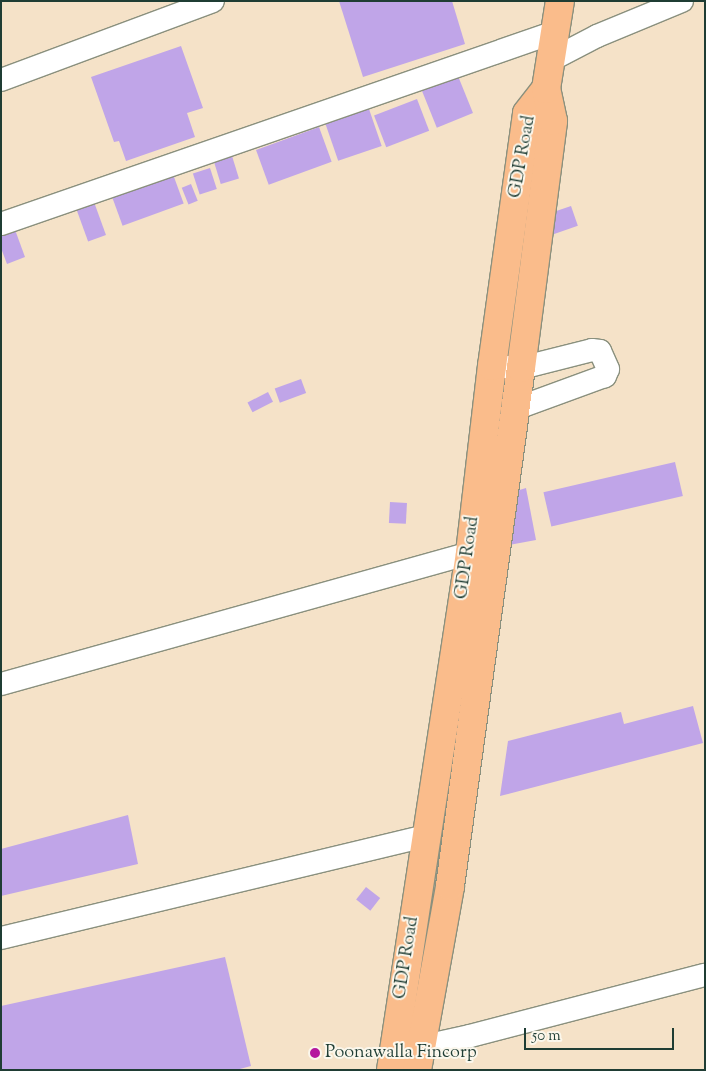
<!DOCTYPE html>
<style>
body{margin:0}
#map{position:relative;width:706px;height:1071px;overflow:hidden;background:#f5e2c8;font-family:"Sorts Mill Goudy",serif}
div>[style]{position:absolute}
.building>*{inset:0;background:#c0a5e8;transform-origin:0 0}
.roads{filter:drop-shadow(1px 0 #8a907e) drop-shadow(-1px 0 #8a907e) drop-shadow(0 1px #8a907e) drop-shadow(0 -1px #8a907e)}
.minor>*{height:22px;margin:-11px;padding:0 11px;transform-origin:11px;border-radius:11px;background:#fff}
.major>*{height:28px;margin:-14px;padding:0 14px;transform-origin:14px;border-radius:14px;background:#fabc8b}
.dots>*{width:14px;height:14px;translate:-50% -50%;box-sizing:border-box;border:2px solid #fbf7ec;border-radius:50%}
span{translate:-50% -50%;white-space:nowrap;text-align:center;line-height:1.15;-webkit-text-stroke:4px #fbf7ec;paint-order:stroke}
.street-label{font-size:18px;color:#1f3d34}
.poi-label{font-size:18px;color:#1f3d34}
.left{translate:0 -50%;text-align:left}
.frame{position:absolute;inset:0;border:2px solid #1f3d34;pointer-events:none}
.scale{position:absolute;left:524px;top:1028px;width:150px;height:22px;box-sizing:border-box;border:2px solid #1f3d34;border-top:0;padding-left:6px;font-size:15px;line-height:18px;white-space:nowrap;color:#1f3d34;-webkit-text-stroke:4px #fbf7ec;paint-order:stroke}
</style>
<div id="map">
<div class="building">
<i style="clip-path:polygon(339px 1px,452px 1px,465px 44px,363px 77px)"></i>
<i style="clip-path:polygon(181px 46px,203px 108px,187px 113px,195px 137px,126px 161px,119px 141px,114px 142px,91px 77px)"></i>
<i style="left:458px;top:76px;width:40px;height:39px;rotate:68deg"></i>
<i style="left:417px;top:99px;width:34px;height:46px;rotate:69deg"></i>
<i style="left:369px;top:109px;width:39px;height:46px;rotate:71deg"></i>
<i style="left:319px;top:127px;width:37px;height:67px;rotate:70deg"></i>
<i style="left:229px;top:146px;width:34px;height:19px;rotate:73deg"></i>
<i style="left:170px;top:166px;width:40px;height:65px;rotate:70deg"></i>
<i style="left:210px;top:168px;width:22px;height:18px;rotate:72deg"></i>
<i style="left:191px;top:184px;width:18px;height:10px;rotate:68deg"></i>
<i style="left:94px;top:202px;width:35px;height:19px;rotate:70deg"></i>
<i style="left:571px;top:206px;width:21px;height:28px;rotate:71deg"></i>
<i style="clip-path:polygon(14px 227px,25px 257px,7px 264px,1px 248px,1px 232px)"></i>
<i style="left:301px;top:379px;width:15px;height:28px;rotate:70deg"></i>
<i style="left:268px;top:392px;width:11px;height:23px;rotate:63deg"></i>
<i style="left:675px;top:462px;width:35px;height:135px;rotate:77deg"></i>
<i style="clip-path:polygon(526px 488px,536px 540px,509px 545px,513px 492px)"></i>
<i style="left:390px;top:502px;width:17px;height:21px;rotate:3deg"></i>
<i style="clip-path:polygon(693px 706px,703px 743px,500px 796px,508px 741px,621px 712px,624px 724px)"></i>
<i style="clip-path:polygon(128px 815px,138px 864px,1px 896px,1px 849px)"></i>
<i style="left:366px;top:887px;width:18px;height:16px;rotate:38deg"></i>
<i style="clip-path:polygon(225px 957px,251px 1066px,236px 1070px,1px 1070px,1px 1006px)"></i>
</div>
<div class="roads">
<div class="minor">
<i style="left:551px;top:60px;width:52px;rotate:-27.6deg"></i>
<i style="left:597px;top:36px;width:92px;rotate:-22.4deg"></i>
<i style="left:1px;top:80px;width:226px;rotate:-20.4deg"></i>
<i style="left:1px;top:224px;width:586px;rotate:-19.11deg"></i>
<i style="left:492px;top:366px;width:29px;rotate:4deg"></i>
<i style="left:521px;top:368px;width:73px;rotate:-14.2deg"></i>
<i style="left:592px;top:350px;width:8px;rotate:7deg"></i>
<i style="left:600px;top:351px;width:20px;rotate:66deg"></i>
<i style="left:608px;top:369px;width:8px;rotate:113deg"></i>
<i style="left:605px;top:376px;width:96px;rotate:159.9deg"></i>
<i style="left:1px;top:684px;width:487px;rotate:-15.6deg"></i>
<i style="left:1px;top:938px;width:437px;rotate:-13.5deg"></i>
<i style="left:407px;top:1047px;width:13px"></i>
<i style="left:420px;top:1047px;width:51px;rotate:-12.4deg"></i>
<i style="left:470px;top:1036px;width:243px;rotate:-14.6deg"></i>
</div>
<div class="major">
<i style="left:391px;top:1070px;width:523px;rotate:-81.31deg"></i>
<i style="left:470px;top:553px;width:188px;rotate:-83.3deg"></i>
<i style="left:492px;top:366px;width:255px;rotate:-82.1deg"></i>
<i style="left:527px;top:113px;width:31px;rotate:-52deg"></i>
<i style="left:417px;top:1070px;width:187px;rotate:-79.8deg"></i>
<i style="left:450px;top:886px;width:523px;rotate:-82.2deg"></i>
<i style="left:521px;top:368px;width:249px;rotate:-82.6deg"></i>
<i style="left:553px;top:121px;width:33px;rotate:-102deg"></i>
<i style="left:546px;top:89px;width:89px;rotate:-81deg"></i>
</div>
</div>
<div class="dots">
<i style="left:315px;top:1053px;background:#b5179e"></i>
</div>
<div class="street-label">
<span style="left:523px;top:157px;rotate:-80deg">GDP Road</span>
<span style="left:468px;top:558px;rotate:-82deg">GDP Road</span>
<span style="left:407px;top:958px;rotate:-81deg">GDP Road</span>
</div>
<div class="poi-label">
<span class="left" style="left:325px;top:1053px">Poonawalla Fincorp</span>
</div>
<div class="frame"></div>
<div class="scale">50 m</div>
</div>
